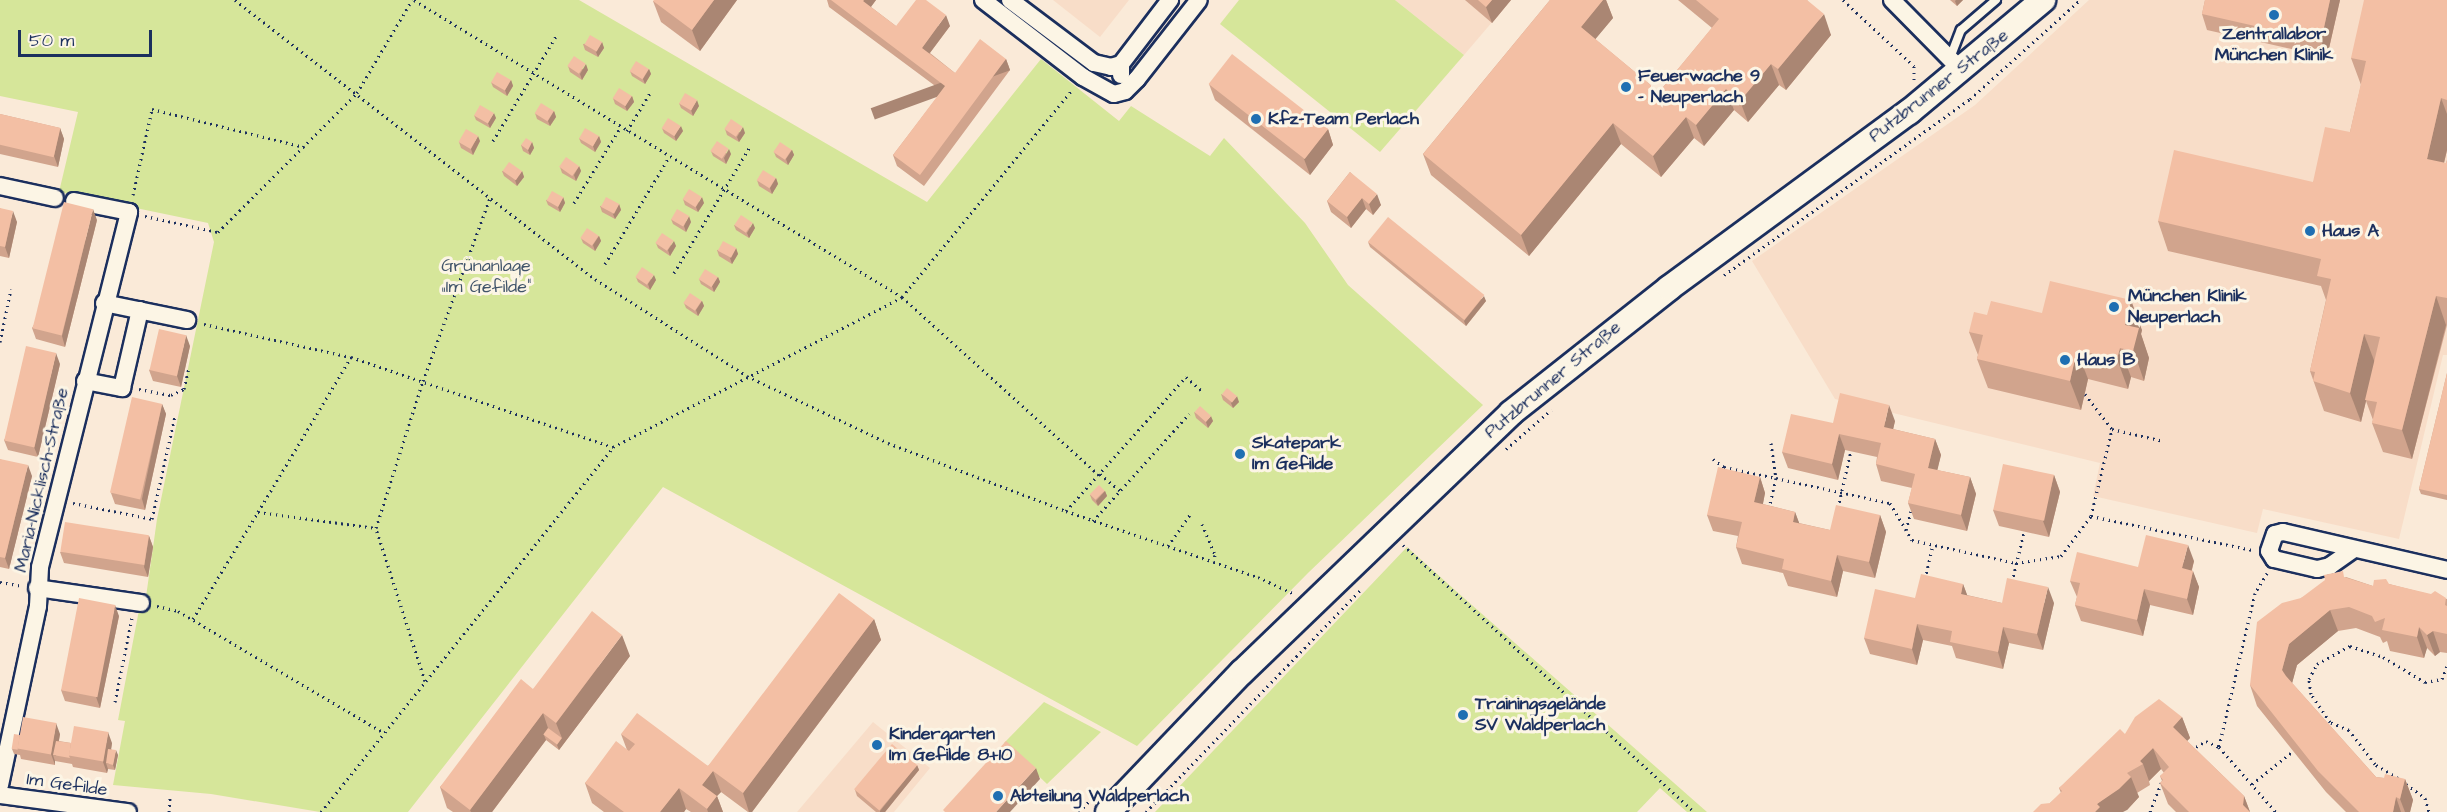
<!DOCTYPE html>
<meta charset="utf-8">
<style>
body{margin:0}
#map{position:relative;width:2447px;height:812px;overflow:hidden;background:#faead8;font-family:"Architects Daughter",sans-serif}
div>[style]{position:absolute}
.built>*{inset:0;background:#f8ddc8}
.green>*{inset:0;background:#d6e69a}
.path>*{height:3px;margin-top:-1.5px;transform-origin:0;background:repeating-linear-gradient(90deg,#1b2f5e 0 1.5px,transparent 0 6px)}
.roads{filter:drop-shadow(2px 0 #1b2f5e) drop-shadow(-2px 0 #1b2f5e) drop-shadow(0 2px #1b2f5e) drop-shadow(0 -2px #1b2f5e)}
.lane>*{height:8px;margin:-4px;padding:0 4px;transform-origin:4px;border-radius:4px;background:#fcf5e5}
.street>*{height:16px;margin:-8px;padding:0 8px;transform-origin:8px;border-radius:8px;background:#fcf5e5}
.secondary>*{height:24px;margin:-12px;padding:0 12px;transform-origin:12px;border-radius:12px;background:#fcf5e5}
.wall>*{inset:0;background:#d1a48d}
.shaded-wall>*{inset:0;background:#aa8673;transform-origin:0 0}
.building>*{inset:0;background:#f3bfa4;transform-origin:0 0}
.dots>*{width:16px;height:16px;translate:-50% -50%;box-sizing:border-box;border:3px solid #fcf5e5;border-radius:50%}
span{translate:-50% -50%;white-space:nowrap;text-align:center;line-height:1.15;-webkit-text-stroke:6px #fcf5e5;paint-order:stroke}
.poi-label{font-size:18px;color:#1b2f5e;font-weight:700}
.left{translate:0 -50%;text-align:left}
.street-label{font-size:18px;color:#1b2f5e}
.park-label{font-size:18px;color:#40546a}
.scale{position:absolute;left:18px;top:30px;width:134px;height:27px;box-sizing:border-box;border:3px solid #1b2f5e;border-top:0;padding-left:8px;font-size:18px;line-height:21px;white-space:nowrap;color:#1b2f5e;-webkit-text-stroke:4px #fcf5e5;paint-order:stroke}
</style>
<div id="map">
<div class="built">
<i style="clip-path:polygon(1053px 0,1129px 0,1100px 37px)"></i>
<i style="clip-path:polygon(1395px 0,1511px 0,1464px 55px)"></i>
<i style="clip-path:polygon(2089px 0,2447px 0,2447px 355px,2443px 355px,2399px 539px,2263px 509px,2257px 533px,2093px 496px,2100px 463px,1835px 399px,1752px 261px,1975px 105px)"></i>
<i style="clip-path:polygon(873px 722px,930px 768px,894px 812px,797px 812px)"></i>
</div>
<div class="green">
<i style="clip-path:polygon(0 0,579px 0,927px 202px,1041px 59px,1119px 121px,1131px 106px,1210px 156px,1224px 138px,1305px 223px,1348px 285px,1483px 405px,1308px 573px,1137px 746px,663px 487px,408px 812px,320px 812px,211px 794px,113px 785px,125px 721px,118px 720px,139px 610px,144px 611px,157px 519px,214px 242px,208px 223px,59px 192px,78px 112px,0 96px)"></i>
<i style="clip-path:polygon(1239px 0,1395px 0,1464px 55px,1380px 152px,1220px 24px)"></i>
<i style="clip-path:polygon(1407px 547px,1456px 591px,1707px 812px,1687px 812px,1660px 788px,1637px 812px,1155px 812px)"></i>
<i style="clip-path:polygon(1044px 702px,1101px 732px,1047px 784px,1004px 743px)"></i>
</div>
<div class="path">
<i style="left:235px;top:0;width:455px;rotate:37.8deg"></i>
<i style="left:595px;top:279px;width:180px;rotate:32.5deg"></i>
<i style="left:747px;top:376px;width:156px;rotate:25.4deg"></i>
<i style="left:888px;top:443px;width:191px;rotate:20.9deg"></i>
<i style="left:1066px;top:511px;width:203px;rotate:19deg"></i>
<i style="left:1258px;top:577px;width:40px;rotate:25deg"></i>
<i style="left:414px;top:0;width:571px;rotate:31.32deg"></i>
<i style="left:902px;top:297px;width:266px;rotate:42.1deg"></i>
<i style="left:1843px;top:0;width:97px;rotate:42.9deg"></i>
<i style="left:1914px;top:66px;width:15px;rotate:90deg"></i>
<i style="left:627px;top:131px;width:44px;rotate:-58.8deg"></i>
<i style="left:493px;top:141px;width:122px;rotate:-59deg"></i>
<i style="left:133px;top:195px;width:88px;rotate:-77.5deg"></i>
<i style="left:152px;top:109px;width:157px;rotate:14deg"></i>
<i style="left:574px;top:203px;width:88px;rotate:-58.5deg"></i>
<i style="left:145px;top:216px;width:75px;rotate:12.4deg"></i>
<i style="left:218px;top:232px;width:197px;rotate:-45deg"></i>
<i style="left:357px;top:93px;width:108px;rotate:-59.4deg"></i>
<i style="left:605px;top:264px;width:125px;rotate:-59.1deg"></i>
<i style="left:674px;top:273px;width:146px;rotate:-59deg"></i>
<i style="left:1724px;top:275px;width:302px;rotate:-35.6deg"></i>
<i style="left:1970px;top:99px;width:148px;rotate:-42deg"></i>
<i style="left:204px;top:324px;width:151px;rotate:12.7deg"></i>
<i style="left:0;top:342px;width:54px;rotate:-78.3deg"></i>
<i style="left:139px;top:389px;width:33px;rotate:11deg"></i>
<i style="left:171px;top:395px;width:14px;rotate:-25deg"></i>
<i style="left:184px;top:389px;width:22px;rotate:-77deg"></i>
<i style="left:2085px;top:394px;width:44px;rotate:52.4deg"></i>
<i style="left:2112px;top:429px;width:53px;rotate:13deg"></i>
<i style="left:1771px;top:443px;width:35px;rotate:82deg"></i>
<i style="left:1776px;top:478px;width:117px;rotate:12.4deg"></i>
<i style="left:1890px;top:503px;width:43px;rotate:59.3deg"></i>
<i style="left:1912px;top:540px;width:107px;rotate:12.5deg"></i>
<i style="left:2016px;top:563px;width:46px;rotate:-8.8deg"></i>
<i style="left:2061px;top:556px;width:50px;rotate:-53.1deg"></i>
<i style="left:2091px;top:516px;width:165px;rotate:11.9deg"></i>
<i style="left:1506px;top:449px;width:60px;rotate:-40.9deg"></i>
<i style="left:1713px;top:459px;width:14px;rotate:36deg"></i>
<i style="left:1724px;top:467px;width:53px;rotate:11.9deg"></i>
<i style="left:1776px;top:478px;width:31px;rotate:103deg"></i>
<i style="left:1100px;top:474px;width:26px;rotate:40deg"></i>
<i style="left:73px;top:503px;width:81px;rotate:11.4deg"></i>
<i style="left:152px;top:519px;width:106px;rotate:-77.4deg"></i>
<i style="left:1838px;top:508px;width:58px;rotate:-77.2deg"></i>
<i style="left:1066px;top:511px;width:180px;rotate:-48.2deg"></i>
<i style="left:1186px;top:377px;width:23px;rotate:41deg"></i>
<i style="left:258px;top:512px;width:181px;rotate:-59deg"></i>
<i style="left:351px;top:357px;width:277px;rotate:19deg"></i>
<i style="left:2091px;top:516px;width:89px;rotate:-76.4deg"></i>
<i style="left:1093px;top:521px;width:144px;rotate:-48.1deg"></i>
<i style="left:1202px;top:524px;width:34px;rotate:67deg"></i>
<i style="left:1215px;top:555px;width:6px;rotate:108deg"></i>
<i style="left:1906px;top:530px;width:23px;rotate:-75deg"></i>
<i style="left:1403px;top:545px;width:395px;rotate:42.5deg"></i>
<i style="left:1168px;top:546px;width:38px;rotate:-55deg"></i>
<i style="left:2267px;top:573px;width:23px;rotate:121deg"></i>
<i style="left:2255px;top:593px;width:158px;rotate:103.2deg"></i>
<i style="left:2219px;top:747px;width:86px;rotate:48.8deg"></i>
<i style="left:1925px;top:579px;width:35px;rotate:-77deg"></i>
<i style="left:0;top:582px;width:22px;rotate:10deg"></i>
<i style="left:2012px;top:582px;width:51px;rotate:-76.5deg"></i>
<i style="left:157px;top:606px;width:22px;rotate:13deg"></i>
<i style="left:178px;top:611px;width:239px;rotate:30.6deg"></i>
<i style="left:193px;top:619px;width:125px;rotate:-58.7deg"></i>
<i style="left:258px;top:512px;width:119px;rotate:7.7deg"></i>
<i style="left:425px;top:681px;width:161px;rotate:-107.8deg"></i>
<i style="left:376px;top:528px;width:154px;rotate:-72.3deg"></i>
<i style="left:423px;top:381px;width:195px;rotate:-69.9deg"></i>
<i style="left:115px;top:702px;width:86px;rotate:-78.6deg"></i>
<i style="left:2191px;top:750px;width:17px;rotate:-31deg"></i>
<i style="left:2206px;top:741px;width:14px;rotate:25deg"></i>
<i style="left:2398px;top:778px;width:27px;rotate:-149deg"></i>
<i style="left:2375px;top:764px;width:43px;rotate:-127.4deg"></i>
<i style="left:2349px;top:730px;width:21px;rotate:-157deg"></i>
<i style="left:2330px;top:722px;width:34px;rotate:-124deg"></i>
<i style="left:2311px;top:694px;width:15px;rotate:-98deg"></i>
<i style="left:2309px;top:679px;width:17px;rotate:-62deg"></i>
<i style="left:2317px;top:664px;width:38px;rotate:-29deg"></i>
<i style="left:2350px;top:646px;width:35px;rotate:18deg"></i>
<i style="left:2383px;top:657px;width:49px;rotate:30.8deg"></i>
<i style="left:2425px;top:682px;width:17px;rotate:-10deg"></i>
<i style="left:2442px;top:679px;width:14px;rotate:-69deg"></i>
<i style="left:2252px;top:784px;width:51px;rotate:-38.7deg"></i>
<i style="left:2406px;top:784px;width:24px;rotate:36deg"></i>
<i style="left:2425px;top:798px;width:15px;rotate:74deg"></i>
<i style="left:169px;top:812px;width:15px;rotate:-86deg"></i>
<i style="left:321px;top:812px;width:467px;rotate:-51.3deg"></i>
<i style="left:613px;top:447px;width:326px;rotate:-27.4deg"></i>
<i style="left:902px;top:297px;width:268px;rotate:-50.6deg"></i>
<i style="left:1079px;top:812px;width:16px;rotate:-47deg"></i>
<i style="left:1146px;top:812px;width:310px;rotate:-46deg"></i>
<i style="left:2150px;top:812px;width:33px;rotate:-69deg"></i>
</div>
<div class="roads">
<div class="lane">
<i style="left:1950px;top:58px;width:30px;rotate:-69deg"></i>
<i style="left:1961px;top:30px;width:46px;rotate:-40.6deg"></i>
</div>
<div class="street">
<i style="left:983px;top:0;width:126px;rotate:37.6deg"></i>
<i style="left:1083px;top:77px;width:35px;rotate:29deg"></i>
<i style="left:1114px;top:94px;width:11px;rotate:-15deg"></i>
<i style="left:1125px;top:91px;width:17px;rotate:-45deg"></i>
<i style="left:1137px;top:79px;width:100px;rotate:-51.9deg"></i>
<i style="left:1010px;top:0;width:105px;rotate:36.9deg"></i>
<i style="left:1094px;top:63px;width:17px;rotate:13deg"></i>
<i style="left:1111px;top:67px;width:10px;rotate:-17deg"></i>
<i style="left:1892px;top:0;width:100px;rotate:45.4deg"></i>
<i style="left:1121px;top:75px;width:11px;rotate:-90deg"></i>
<i style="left:1121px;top:64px;width:81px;rotate:-52.6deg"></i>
<i style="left:0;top:186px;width:56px;rotate:12.3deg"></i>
<i style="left:104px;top:303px;width:85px;rotate:11.6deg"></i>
<i style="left:85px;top:381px;width:38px;rotate:11deg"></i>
<i style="left:122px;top:388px;width:80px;rotate:-77deg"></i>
<i style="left:2354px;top:549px;width:29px;rotate:145deg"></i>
<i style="left:2330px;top:566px;width:13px;rotate:167deg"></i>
<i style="left:2317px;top:569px;width:44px;rotate:-166.9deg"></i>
<i style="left:2274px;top:559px;width:9px;rotate:-122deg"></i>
<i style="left:2269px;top:551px;width:18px;rotate:-71deg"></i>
<i style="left:2275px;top:534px;width:8px;rotate:-14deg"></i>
<i style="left:2283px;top:532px;width:168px;rotate:13deg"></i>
<i style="left:37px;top:588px;width:105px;rotate:8.2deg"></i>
<i style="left:0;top:785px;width:183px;rotate:-78deg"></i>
<i style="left:38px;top:606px;width:39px;rotate:-87deg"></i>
<i style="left:40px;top:567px;width:366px;rotate:-75.9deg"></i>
<i style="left:129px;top:212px;width:56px;rotate:-168.7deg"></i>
<i style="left:0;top:795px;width:129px;rotate:7.6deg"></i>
</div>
<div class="secondary">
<i style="left:1108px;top:812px;width:194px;rotate:-46.3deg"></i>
<i style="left:1242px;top:672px;width:373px;rotate:-43.9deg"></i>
<i style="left:1511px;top:413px;width:201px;rotate:-38.3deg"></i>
<i style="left:1669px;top:288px;width:298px;rotate:-36.3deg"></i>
<i style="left:1909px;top:112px;width:175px;rotate:-39.9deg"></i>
</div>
</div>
<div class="wall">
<i style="clip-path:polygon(737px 0,700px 51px,661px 22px,653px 1px)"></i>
<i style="clip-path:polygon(827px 0,876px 0,871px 7px,896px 26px,950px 26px,930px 53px,955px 73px,1006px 59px,1010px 70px,924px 186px,897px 166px,893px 155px,942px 91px,829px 7px)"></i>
<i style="clip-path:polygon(1465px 0,1511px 0,1492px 23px)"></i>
<i style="clip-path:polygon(1550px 0,1606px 0,1613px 18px,1595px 39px,1659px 92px,1712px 28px,1678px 0,1807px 0,1831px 35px,1786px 90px,1779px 85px,1748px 122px,1734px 110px,1704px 146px,1694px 138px,1661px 177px,1621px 144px,1529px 256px,1431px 175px,1423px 154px)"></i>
<i style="clip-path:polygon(1950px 0,1963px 0,1957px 6px)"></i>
<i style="clip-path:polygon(2205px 0,2340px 0,2327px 57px,2207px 30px,2202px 14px)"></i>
<i style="clip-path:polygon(2447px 0,2447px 150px,2444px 163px,2446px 163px,2447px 160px,2447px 325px,2412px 459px,2383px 452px,2372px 423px,2373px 420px,2366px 401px,2361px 422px,2324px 411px,2310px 371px,2326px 300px,2321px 286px,2168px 251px,2158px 221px,2313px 182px,2350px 132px,2361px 85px,2351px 58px)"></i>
<i style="clip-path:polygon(602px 42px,604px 48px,598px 57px,585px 50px,583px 44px)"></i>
<i style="clip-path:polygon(568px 66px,588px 70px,582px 80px,570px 72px)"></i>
<i style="clip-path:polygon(649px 69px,651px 74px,645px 84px,632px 76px,630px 71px)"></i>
<i style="clip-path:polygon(511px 80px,513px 86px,507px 96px,493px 87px,491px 82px)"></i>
<i style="clip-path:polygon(1209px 84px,1328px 129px,1333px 145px,1310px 175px,1215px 100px)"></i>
<i style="clip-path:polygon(632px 96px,634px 102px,627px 111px,615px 104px,613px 98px)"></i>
<i style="clip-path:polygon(679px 103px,699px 106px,693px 116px,681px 108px)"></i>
<i style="clip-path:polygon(554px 111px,556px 117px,550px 126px,537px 119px,535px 113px)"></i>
<i style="clip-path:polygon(0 114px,60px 128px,64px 139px,58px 167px,0 154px)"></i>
<i style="clip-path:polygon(474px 115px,496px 118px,490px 128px,476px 120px)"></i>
<i style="clip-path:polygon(662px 128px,683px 131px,676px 141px,664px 133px)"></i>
<i style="clip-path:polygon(725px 129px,745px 133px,739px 142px,727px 135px)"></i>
<i style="clip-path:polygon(599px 136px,601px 142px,595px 152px,581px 143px,579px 138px)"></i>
<i style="clip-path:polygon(480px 141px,473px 155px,461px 148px,459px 142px)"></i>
<i style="clip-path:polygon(532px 142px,534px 148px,530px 155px,523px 151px,521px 145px)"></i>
<i style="clip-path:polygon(792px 150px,794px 155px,788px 165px,776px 157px,774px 152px)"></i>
<i style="clip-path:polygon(711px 151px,731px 154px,726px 164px,713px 156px)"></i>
<i style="clip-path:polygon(579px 166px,581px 171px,576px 181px,562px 173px,560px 167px)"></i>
<i style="clip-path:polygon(502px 171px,522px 171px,524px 177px,517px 186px,504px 176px)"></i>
<i style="clip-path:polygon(1350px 172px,1381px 205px,1373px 215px,1366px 209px,1351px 228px,1331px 212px,1327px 201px)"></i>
<i style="clip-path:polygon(776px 178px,778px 184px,772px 194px,759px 186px,757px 180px)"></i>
<i style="clip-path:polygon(563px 197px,565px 203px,560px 212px,548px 205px,546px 200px)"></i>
<i style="clip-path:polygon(683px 199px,704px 203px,698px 212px,685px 205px)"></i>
<i style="clip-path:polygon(619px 204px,621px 210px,615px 219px,602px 212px,600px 206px)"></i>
<i style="clip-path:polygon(0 208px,17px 222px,9px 258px,0 256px)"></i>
<i style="clip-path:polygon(671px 219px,691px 222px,686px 232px,673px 224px)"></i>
<i style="clip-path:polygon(97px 220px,65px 347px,36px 339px,32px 328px)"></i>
<i style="clip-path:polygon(734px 225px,755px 228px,749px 238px,736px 230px)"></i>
<i style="clip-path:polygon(599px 236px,601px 241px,595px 251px,583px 243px,581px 238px)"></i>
<i style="clip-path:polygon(1368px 242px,1486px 301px,1466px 326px,1370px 247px)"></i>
<i style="clip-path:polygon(656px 243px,676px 246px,670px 256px,658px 248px)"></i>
<i style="clip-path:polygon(736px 248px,738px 254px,732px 264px,719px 256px,717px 250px)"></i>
<i style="clip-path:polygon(636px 277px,656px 280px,650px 290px,638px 282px)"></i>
<i style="clip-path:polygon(718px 277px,720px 282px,714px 292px,701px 284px,699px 279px)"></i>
<i style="clip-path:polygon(702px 301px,704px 306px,698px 316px,686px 308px,684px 303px)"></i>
<i style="clip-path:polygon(2042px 313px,2142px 330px,2141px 334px,2149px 358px,2144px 381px,2131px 377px,2128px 389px,2088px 379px,2081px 410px,1988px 388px,1977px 359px,1978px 355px,1969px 332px,1987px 315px)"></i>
<i style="clip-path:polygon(190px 346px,181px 387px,153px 381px,149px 370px)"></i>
<i style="clip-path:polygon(60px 364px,38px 457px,8px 450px,4px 440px)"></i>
<i style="clip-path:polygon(2447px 373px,2447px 500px,2421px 494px,2419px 489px)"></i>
<i style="clip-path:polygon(1221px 394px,1239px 402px,1233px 408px,1223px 400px)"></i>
<i style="clip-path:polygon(162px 404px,166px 414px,145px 510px,115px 504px,111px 493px)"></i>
<i style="clip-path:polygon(1194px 412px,1213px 421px,1208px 428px,1196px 418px)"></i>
<i style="clip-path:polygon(1895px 421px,1893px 429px,1935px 439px,1941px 455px,1937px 470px,1970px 477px,1976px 494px,1967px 531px,1914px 519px,1908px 503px,1912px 488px,1881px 481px,1876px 464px,1877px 457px,1845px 450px,1838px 480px,1788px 468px,1782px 452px,1833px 423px)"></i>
<i style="clip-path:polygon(0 459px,32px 476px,9px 569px,0 567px)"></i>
<i style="clip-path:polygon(2054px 475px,2060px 492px,2049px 537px,1999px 526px,1993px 510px)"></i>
<i style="clip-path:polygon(1760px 477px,1765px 493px,1763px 504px,1795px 512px,1799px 523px,1830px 530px,1880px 515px,1886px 532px,1875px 578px,1843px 571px,1837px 597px,1788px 586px,1783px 573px,1742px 564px,1736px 547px,1738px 536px,1713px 531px,1707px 515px)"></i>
<i style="clip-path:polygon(1105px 491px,1107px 496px,1098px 506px,1092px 500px,1090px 495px)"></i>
<i style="clip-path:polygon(149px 536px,153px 547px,148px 577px,64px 563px,60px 552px)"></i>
<i style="clip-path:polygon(2194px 561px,2192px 570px,2199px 587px,2193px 615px,2150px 605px,2143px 636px,2081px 621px,2075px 605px,2077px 597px,2070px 581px,2138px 567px)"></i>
<i style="clip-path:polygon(2346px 577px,2373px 586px,2389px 584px,2447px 599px,2447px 653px,2440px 652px,2435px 656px,2427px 648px,2424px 658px,2390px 651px,2387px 641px,2383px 643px,2380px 637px,2356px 628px,2338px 631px,2297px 665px,2292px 683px,2376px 777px,2384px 778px,2405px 779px,2413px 800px,2410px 812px,2346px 812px,2326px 792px,2257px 706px,2250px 685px,2301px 598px)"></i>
<i style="clip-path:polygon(1963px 584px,1967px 595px,2002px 603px,2054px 603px,2043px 650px,2009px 643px,2003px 669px,1956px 658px,1952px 646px,1923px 640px,1917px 665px,1870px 654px,1864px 638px,1915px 598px)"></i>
<i style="clip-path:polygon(119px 616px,100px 708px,65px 701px,61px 690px)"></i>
<i style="clip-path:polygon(874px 619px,881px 640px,752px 812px,748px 812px,721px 792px,717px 796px,723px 812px,691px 812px,686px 809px,684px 812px,604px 812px,592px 803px,585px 783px,627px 750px,621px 734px,708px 766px)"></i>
<i style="clip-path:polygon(630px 656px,559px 750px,546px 740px,492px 812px,453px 812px,447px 808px,440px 787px,533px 689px)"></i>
<i style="clip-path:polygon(2182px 717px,2190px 738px,2187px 741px,2244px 796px,2250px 812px,2176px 812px,2168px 804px,2160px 783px,2162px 781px,2160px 776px,2164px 773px,2161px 769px,2149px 781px,2150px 785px,2137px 793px,2139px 797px,2127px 810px,2050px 803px,2061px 793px,2059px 788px,2125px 734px)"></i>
<i style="clip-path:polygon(60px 734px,59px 741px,71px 743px,112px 743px,111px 749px,118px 755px,115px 770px,108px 769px,107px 773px,73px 767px,72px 764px,55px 761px,55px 765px,21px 759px,20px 755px,14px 754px,12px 749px,20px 735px)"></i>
<i style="clip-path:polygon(917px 765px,919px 770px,885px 812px,876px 812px,857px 796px,855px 790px)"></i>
</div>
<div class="shaded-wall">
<i style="clip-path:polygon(714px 0,737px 0,700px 51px,692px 30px)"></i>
<i style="clip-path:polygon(864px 0,876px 0,867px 12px,863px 1px)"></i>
<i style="clip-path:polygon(1492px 0,1511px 0,1492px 23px,1486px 7px)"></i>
<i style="clip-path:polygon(1603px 0,1606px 0,1613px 18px,1588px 48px,1581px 27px)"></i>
<i style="clip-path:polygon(1956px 0,1963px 0,1957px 6px,1955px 1px)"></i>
<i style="clip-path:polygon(2330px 0,2340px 0,2327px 57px,2321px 41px)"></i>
<i style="clip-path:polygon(1824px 14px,1831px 35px,1786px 90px,1778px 69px)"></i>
<i style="clip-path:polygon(946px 15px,950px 26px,926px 58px,922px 48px)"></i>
<i style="clip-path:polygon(602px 42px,604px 48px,598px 57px,596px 52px)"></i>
<i style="left:1006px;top:59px;width:12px;height:144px;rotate:70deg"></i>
<i style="clip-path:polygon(586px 64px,588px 70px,582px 80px,580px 74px)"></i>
<i style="clip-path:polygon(1771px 64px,1779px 85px,1748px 122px,1740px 101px)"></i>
<i style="clip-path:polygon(649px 69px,651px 74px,645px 84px,643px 79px)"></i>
<i style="clip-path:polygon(511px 80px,513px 86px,507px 96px,505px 90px)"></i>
<i style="clip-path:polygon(1726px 89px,1734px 110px,1704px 146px,1696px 125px)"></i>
<i style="clip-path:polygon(632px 96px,634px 102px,627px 111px,625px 106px)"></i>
<i style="clip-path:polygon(2441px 98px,2447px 114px,2447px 150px,2438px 188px,2427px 159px)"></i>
<i style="clip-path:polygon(697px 100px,699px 106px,693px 116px,691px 110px)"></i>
<i style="clip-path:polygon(554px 111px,556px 117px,550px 126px,548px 121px)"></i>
<i style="clip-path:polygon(494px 113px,496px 118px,490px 128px,488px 123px)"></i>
<i style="clip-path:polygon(1686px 117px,1694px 138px,1661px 177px,1653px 156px)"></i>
<i style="clip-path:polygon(1613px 123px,1621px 144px,1529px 256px,1521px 235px)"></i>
<i style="clip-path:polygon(681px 126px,683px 131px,676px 141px,674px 135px)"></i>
<i style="clip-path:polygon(743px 127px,745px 133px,739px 142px,737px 137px)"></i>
<i style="clip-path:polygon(60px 128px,64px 139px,58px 167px,54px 156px)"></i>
<i style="clip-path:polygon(1328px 129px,1333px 145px,1310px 175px,1304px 159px)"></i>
<i style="clip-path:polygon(478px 136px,480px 141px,473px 155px,471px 149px)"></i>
<i style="clip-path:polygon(599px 136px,601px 142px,595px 152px,593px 146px)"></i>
<i style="clip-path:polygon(532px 142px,534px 148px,530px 155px,528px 150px)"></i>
<i style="clip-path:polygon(729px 149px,731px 154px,726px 164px,724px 158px)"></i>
<i style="clip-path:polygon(792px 150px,794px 155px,788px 165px,786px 159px)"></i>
<i style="clip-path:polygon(579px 166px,581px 171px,576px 181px,574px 175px)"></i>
<i style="clip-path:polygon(522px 171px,524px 177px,517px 186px,515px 180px)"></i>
<i style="clip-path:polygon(776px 178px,778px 184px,772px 194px,770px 188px)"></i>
<i style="clip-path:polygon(1377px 194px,1381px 205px,1373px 215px,1369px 204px)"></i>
<i style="clip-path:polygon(563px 197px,565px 203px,560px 212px,558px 207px)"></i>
<i style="clip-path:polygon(702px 197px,704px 203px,698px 212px,696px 207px)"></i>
<i style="clip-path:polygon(1362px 198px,1366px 209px,1351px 228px,1347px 217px)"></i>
<i style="clip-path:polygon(619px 204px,621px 210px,615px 219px,613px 214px)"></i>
<i style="clip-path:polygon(93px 209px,97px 220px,65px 347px,62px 336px)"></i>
<i style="clip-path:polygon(13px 211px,17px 222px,9px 258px,5px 247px)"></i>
<i style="clip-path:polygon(689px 216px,691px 222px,686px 232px,684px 226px)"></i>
<i style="clip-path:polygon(753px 223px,755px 228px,749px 238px,747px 233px)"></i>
<i style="clip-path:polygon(599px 236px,601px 241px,595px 251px,593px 245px)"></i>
<i style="clip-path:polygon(674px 241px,676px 246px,670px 256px,668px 250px)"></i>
<i style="clip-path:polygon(736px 248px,738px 254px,732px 264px,730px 258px)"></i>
<i style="clip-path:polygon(654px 275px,656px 280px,650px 290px,648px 284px)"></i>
<i style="clip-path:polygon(718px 277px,720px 282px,714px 292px,712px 286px)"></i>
<i style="clip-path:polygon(1484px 296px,1486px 301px,1466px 326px,1464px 321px)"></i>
<i style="clip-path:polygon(2436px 296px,2446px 325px,2412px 459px,2402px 430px)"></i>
<i style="clip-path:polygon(2131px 300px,2142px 330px,2141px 334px,2149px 358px,2144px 381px,2125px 325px)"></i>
<i style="clip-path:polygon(702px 301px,704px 306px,698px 316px,696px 310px)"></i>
<i style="clip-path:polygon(2364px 334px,2375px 363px,2361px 422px,2350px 393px)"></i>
<i style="clip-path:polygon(186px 335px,190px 346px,181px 387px,177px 376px)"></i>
<i style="clip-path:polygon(2120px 348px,2131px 377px,2128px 389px,2117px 359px)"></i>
<i style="clip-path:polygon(2077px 350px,2088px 379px,2081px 410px,2070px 381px)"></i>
<i style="clip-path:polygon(56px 353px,60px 364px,38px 457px,34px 447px)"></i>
<i style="clip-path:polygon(1237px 396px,1239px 402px,1233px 408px,1231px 403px)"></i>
<i style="clip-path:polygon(162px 404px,166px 414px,145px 510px,142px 499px)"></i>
<i style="clip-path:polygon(1889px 405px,1895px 421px,1890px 443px,1884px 427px)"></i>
<i style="clip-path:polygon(1211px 416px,1213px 421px,1208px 428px,1206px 422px)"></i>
<i style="clip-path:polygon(1839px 434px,1845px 450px,1838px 480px,1832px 464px)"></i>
<i style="clip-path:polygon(1935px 439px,1941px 455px,1934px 484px,1928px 468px)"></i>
<i style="clip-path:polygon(28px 465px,32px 476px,9px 569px,5px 558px)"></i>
<i style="clip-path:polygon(2054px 475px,2060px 492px,2049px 537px,2043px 521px)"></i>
<i style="clip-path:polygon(1760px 477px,1765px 493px,1760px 518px,1754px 502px)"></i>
<i style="clip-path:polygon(1970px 477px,1976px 494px,1967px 531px,1961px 515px)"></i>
<i style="clip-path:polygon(1105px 491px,1107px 496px,1098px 506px,1096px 501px)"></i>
<i style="clip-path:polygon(1795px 512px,1801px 528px,1793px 522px)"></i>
<i style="clip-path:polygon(1880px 515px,1886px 532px,1875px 578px,1869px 562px)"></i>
<i style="clip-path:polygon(149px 536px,153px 547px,148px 577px,144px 567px)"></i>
<i style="clip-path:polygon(2188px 545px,2194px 561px,2188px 584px,2182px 568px)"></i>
<i style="clip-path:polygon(1837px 555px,1843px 571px,1837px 597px,1831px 581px)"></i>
<i style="clip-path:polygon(2193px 571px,2199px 587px,2193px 615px,2187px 599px)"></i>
<i style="clip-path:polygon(1963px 584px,1969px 600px,1961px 594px)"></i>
<i style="clip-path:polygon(2048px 587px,2054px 603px,2043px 650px,2037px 634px)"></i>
<i style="clip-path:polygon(2144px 589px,2150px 605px,2143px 636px,2137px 620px)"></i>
<i style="clip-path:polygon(115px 605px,119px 616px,100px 708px,96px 697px)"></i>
<i style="clip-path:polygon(2330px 610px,2338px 631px,2297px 665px,2290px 691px,2282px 670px,2289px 644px)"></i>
<i style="clip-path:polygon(874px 619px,881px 640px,752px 812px,749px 812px,743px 793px)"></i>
<i style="clip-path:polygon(1917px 624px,1923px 640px,1917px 665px,1912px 649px)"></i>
<i style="clip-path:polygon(2003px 627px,2009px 643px,2003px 669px,1998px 652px)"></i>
<i style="clip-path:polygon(2419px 627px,2427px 648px,2424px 658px,2417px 637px)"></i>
<i style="clip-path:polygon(2433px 631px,2440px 652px,2435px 656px,2427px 635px)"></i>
<i style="clip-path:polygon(622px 635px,630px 656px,559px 750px,557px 745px,562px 738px,556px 723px)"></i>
<i style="clip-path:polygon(543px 713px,550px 734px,544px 735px,546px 740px,492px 812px,471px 812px,470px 810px)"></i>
<i style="clip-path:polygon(2182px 717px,2190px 738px,2180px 748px,2173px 727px)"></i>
<i style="clip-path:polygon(56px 723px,60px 734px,56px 756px,53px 755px,55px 761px,55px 765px,51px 754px)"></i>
<i style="clip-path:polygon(108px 732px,112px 743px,109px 764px,106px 763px,108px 769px,107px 773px,103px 762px)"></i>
<i style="clip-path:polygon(2153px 748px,2161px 769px,2149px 781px,2143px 764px,2140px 761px)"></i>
<i style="clip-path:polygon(116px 750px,118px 755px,115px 770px,113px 765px)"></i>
<i style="clip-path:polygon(917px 765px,919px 770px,885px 812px,880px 812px,880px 811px)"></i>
<i style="clip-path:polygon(1036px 768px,1040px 779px,1010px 812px,996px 812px)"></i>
<i style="clip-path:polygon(713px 771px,721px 792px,717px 796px,723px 812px,708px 812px,707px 809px,702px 785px)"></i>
<i style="clip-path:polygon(2131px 777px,2139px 797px,2127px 810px,2123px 812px,2095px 812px,2097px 804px)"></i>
<i style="clip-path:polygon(2405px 779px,2413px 800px,2410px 812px,2405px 812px,2400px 799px)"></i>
<i style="clip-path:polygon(679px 788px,686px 809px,684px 812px,660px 812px)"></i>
<i style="clip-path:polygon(2244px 796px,2250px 812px,2243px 805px)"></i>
<i style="clip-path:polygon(2396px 797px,2401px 812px,2393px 812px)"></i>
</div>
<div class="building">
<i style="clip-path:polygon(654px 0,714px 0,692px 30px,653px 1px)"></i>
<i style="clip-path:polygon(831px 0,864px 0,863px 1px,896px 26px,916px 0,926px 0,946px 15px,922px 48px,955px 73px,980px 39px,1006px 59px,920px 175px,893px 155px,945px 86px)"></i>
<i style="clip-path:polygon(1478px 0,1492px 0,1486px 7px)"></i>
<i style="clip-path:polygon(1550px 0,1603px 0,1581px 27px,1659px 92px,1719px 19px,1696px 0,1807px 0,1824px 14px,1778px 69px,1771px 64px,1740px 101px,1726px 89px,1696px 125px,1686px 117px,1653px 156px,1613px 123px,1521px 235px,1423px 154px)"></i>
<i style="clip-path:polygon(2205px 0,2330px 0,2321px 41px,2202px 14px)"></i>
<i style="clip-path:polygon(2364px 0,2447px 0,2447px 100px,2441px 98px,2427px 159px,2446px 163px,2447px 160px,2447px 298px,2436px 296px,2402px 430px,2372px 423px,2377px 402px,2365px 400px,2380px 337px,2364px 334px,2350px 393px,2313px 381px,2315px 372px,2310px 371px,2331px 279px,2317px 276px,2321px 259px,2158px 221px,2174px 150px,2313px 182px,2325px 127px,2350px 132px,2366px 61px,2351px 58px)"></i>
<i style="left:590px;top:35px;width:14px;height:11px;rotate:30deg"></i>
<i style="left:1232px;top:54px;width:122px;height:38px;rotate:38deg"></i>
<i style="left:574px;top:56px;width:14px;height:12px;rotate:34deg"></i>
<i style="left:636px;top:61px;width:15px;height:12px;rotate:32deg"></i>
<i style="left:497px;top:72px;width:16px;height:12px;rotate:30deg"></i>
<i style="left:619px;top:88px;width:15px;height:12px;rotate:32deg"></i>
<i style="left:685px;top:93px;width:14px;height:12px;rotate:30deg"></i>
<i style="left:541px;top:103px;width:15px;height:12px;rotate:32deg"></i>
<i style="left:480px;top:105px;width:16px;height:12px;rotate:30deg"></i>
<i style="left:0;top:114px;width:62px;height:30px;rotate:13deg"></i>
<i style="left:668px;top:118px;width:15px;height:12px;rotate:32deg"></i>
<i style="left:731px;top:119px;width:14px;height:12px;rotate:34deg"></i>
<i style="left:585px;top:128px;width:16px;height:12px;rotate:30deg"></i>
<i style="left:466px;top:129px;width:14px;height:15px;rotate:30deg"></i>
<i style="clip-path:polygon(526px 138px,532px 142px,528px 150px,521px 145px)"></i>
<i style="left:717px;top:141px;width:14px;height:12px;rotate:34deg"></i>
<i style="left:780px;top:142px;width:14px;height:12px;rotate:34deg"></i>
<i style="left:566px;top:157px;width:16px;height:12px;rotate:35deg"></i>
<i style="left:509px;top:162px;width:16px;height:11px;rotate:35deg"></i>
<i style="left:763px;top:170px;width:15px;height:12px;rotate:32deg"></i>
<i style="clip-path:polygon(1350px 172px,1377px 194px,1369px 204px,1362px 198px,1347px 217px,1327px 201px)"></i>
<i style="left:689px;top:189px;width:15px;height:12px;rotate:32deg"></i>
<i style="left:552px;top:191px;width:13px;height:11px;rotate:29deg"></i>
<i style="left:606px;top:197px;width:15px;height:11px;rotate:28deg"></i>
<i style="left:64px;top:202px;width:30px;height:130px;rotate:14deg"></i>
<i style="clip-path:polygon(0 208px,13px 211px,5px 247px,0 246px)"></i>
<i style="left:677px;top:209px;width:14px;height:12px;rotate:30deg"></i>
<i style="left:741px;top:215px;width:14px;height:12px;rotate:34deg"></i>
<i style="left:1388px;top:217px;width:124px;height:32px;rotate:39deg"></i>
<i style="left:587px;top:228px;width:14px;height:12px;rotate:34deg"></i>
<i style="left:662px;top:233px;width:14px;height:12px;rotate:34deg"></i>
<i style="left:723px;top:241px;width:15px;height:11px;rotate:28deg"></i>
<i style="left:642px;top:267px;width:14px;height:12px;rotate:34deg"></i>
<i style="left:705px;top:269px;width:15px;height:12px;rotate:32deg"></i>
<i style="clip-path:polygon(2050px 281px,2131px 300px,2125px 325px,2139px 328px,2133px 351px,2120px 348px,2117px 359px,2077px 350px,2070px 381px,1977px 359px,1983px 335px,1969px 332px,1974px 312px,1987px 315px,1991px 301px,2042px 313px)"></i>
<i style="left:690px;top:293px;width:14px;height:12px;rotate:34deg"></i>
<i style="left:159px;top:329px;width:28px;height:42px;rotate:13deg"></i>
<i style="left:26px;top:346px;width:31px;height:97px;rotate:13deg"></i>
<i style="clip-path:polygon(2447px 373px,2447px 495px,2419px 489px)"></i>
<i style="left:1227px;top:388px;width:13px;height:8px;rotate:39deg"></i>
<i style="clip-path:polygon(1840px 393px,1889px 405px,1884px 427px,1935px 439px,1928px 468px,1970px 477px,1961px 515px,1908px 503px,1915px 474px,1876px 464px,1881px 443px,1839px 434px,1832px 464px,1782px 452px,1791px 414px,1833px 423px)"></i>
<i style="left:132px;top:397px;width:31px;height:98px;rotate:13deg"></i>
<i style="left:1200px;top:406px;width:15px;height:8px;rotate:42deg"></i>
<i style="clip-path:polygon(0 459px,28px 465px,5px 558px,0 557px)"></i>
<i style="left:2003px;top:464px;width:52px;height:47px;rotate:12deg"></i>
<i style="clip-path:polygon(1718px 467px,1760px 477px,1754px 502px,1795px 512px,1793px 522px,1830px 530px,1836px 505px,1880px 515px,1869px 562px,1837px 555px,1831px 581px,1782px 569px,1784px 559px,1736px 547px,1742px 522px,1707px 515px)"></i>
<i style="left:1099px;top:485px;width:8px;height:13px;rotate:45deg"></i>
<i style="left:65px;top:522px;width:85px;height:30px;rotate:9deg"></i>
<i style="clip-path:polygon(2146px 535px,2188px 545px,2182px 568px,2193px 571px,2187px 599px,2144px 589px,2137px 620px,2075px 605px,2080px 583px,2070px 581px,2077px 552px,2138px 567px)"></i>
<i style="clip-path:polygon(2343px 571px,2344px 577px,2373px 586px,2374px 580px,2386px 579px,2389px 584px,2431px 594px,2435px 591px,2446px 598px,2445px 605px,2447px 606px,2447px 634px,2433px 631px,2427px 635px,2419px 627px,2417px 637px,2382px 630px,2385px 618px,2375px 622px,2372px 616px,2349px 607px,2330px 610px,2289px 644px,2282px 670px,2286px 676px,2376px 777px,2384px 778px,2385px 774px,2405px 779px,2400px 799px,2396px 797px,2393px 812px,2359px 812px,2318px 771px,2250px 685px,2257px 622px,2282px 603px,2301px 598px,2325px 580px,2324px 575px)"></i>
<i style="clip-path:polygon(1921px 574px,1963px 584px,1961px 594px,2002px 603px,2007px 578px,2048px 587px,2037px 634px,2003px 627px,1998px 652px,1950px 642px,1952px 631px,1917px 624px,1912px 649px,1864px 638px,1875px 589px,1915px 598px)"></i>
<i style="clip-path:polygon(839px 593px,874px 619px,743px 793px,713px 771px,702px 785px,717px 796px,707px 809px,679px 788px,660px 812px,624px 812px,585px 783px,616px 741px,629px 751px,635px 744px,621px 734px,637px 713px,708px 766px)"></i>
<i style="left:79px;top:598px;width:37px;height:94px;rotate:11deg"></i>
<i style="clip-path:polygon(592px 611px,622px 635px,556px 723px,543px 713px,470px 810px,440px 787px,521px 679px,533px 689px)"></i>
<i style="clip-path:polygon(2159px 699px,2182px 717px,2173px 727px,2244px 796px,2243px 805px,2250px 812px,2189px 812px,2160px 783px,2163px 780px,2160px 776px,2169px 767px,2153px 748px,2140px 761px,2143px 764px,2127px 773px,2131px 777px,2119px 789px,2097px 804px,2100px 807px,2095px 812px,2033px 812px,2041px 804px,2050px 803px,2062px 791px,2059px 788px,2120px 729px,2125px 734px,2135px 717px)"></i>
<i style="left:23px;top:717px;width:34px;height:32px;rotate:10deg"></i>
<i style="left:74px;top:726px;width:35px;height:30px;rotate:10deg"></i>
<i style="left:548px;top:728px;width:17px;height:8px;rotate:36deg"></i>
<i style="left:14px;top:734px;width:6px;height:15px;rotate:9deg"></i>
<i style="clip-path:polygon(56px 741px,71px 743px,69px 756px,70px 758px,53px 755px)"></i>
<i style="clip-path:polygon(1006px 741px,1036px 768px,996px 812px,945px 812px,943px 810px)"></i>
<i style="left:892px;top:744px;width:33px;height:59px;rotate:40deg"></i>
<i style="clip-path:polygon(108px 749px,116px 750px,113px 765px,106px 763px)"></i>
</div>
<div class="dots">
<i style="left:2274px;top:15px;background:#1f6fb2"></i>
<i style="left:1626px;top:87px;background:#1f6fb2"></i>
<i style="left:1256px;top:119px;background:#1f6fb2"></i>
<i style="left:2310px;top:231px;background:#1f6fb2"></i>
<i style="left:2114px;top:307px;background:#1f6fb2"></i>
<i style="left:2065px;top:360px;background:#1f6fb2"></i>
<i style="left:1240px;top:454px;background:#1f6fb2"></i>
<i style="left:1463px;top:715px;background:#1f6fb2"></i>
<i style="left:877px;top:745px;background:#1f6fb2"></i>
<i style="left:998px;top:796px;background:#1f6fb2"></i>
</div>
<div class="poi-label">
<span style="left:2274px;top:45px">Zentrallabor<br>München Klinik</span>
<span class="left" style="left:1638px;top:87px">Feuerwache 9<br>- Neuperlach</span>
<span class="left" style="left:1268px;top:119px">Kfz-Team Perlach</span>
<span class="left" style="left:2322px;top:231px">Haus A</span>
<span class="left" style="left:2128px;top:307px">München Klinik<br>Neuperlach</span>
<span class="left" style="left:2077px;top:360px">Haus B</span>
<span class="left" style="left:1252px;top:454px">Skatepark<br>Im Gefilde</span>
<span class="left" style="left:1475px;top:715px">Trainingsgelände<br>SV Waldperlach</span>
<span class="left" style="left:889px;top:745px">Kindergarten<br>Im Gefilde 8+10</span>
<span class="left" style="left:1010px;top:796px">Abteilung Waldperlach</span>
</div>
<div class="street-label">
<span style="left:1939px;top:86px;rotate:-38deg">Putzbrunner Straße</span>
<span style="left:1553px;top:380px;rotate:-40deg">Putzbrunner Straße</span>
<span style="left:42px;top:480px;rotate:-77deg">Maria-Nicklisch-Straße</span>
<span style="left:67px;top:785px;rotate:8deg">Im Gefilde</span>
</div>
<div class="park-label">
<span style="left:486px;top:277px">Grünanlage<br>„Im Gefilde“</span>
</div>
<div class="scale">50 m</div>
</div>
